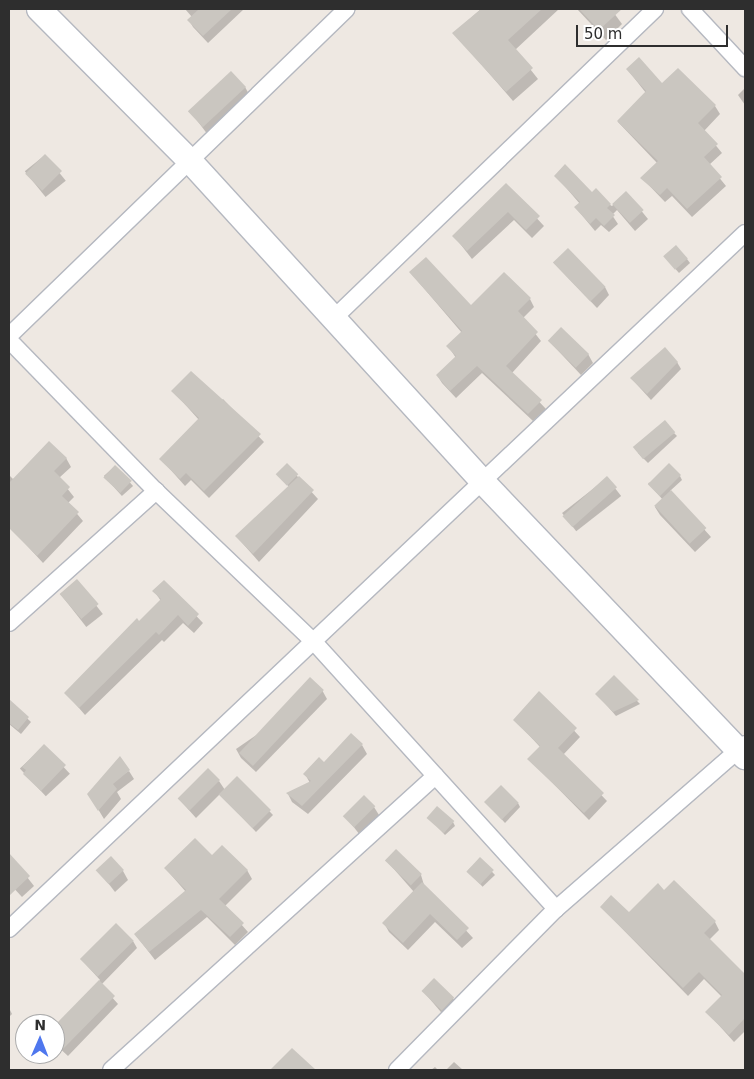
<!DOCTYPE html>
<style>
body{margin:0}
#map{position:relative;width:754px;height:1079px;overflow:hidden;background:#eee8e2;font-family:"DejaVu Sans",sans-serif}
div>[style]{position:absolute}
.shadow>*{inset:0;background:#0003;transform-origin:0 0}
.building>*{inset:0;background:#cac6c0;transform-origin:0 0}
.roads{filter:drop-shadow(1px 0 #b5b8c0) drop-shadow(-1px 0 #b5b8c0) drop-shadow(0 1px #b5b8c0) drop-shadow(0 -1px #b5b8c0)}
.street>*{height:16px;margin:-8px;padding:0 8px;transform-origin:8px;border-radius:8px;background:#fff}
.secondary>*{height:24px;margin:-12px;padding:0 12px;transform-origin:12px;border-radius:12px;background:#fff}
span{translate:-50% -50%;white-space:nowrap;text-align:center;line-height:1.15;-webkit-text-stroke:5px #fff;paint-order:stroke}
.frame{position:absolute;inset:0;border:10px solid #2e2e2e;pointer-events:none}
.north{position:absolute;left:15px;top:1014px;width:50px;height:50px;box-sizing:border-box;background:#fff;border:1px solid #ababab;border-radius:50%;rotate:1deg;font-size:14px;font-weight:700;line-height:20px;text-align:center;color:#2e2e2e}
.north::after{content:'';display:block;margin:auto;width:18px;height:22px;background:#4f77ee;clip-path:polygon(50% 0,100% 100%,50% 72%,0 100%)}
.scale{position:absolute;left:576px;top:25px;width:152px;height:22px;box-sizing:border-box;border:2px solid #2e2e2e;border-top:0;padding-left:6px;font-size:15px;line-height:18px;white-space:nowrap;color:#2e2e2e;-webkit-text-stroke:4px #fff;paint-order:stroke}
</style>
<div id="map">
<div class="shadow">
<i style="clip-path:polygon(185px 9px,244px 9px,208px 43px,193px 27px,189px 20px,192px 17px)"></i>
<i style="clip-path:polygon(481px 9px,559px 9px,515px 50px,538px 79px,513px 101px,454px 33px)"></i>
<i style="clip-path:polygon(577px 9px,611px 9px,622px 24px,606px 40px)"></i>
<i style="clip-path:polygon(627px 69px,715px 106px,720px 114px,704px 131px,722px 153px,709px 165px,726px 186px,692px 217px,672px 196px,665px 202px,642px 178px,657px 163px,618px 122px,646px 93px)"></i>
<i style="clip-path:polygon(245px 87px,250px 96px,208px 135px,190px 111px)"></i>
<i style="clip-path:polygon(745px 88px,745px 105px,738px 95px)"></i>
<i style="left:45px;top:155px;width:33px;height:26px;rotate:51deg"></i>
<i style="clip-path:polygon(556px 176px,612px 206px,626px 192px,648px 219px,635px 231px,617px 210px,612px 215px,618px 224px,609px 232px,601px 225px,595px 231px,576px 208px,580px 204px)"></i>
<i style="clip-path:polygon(506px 185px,544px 226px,532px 238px,514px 220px,472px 259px,454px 236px)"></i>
<i style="clip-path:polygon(665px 257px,687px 259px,690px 263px,679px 273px)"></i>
<i style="clip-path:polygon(554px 263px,605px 287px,609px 295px,597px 308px)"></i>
<i style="clip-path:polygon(410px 272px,471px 306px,530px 299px,534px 307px,523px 318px,541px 341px,512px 373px,546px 409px,533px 421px,482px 373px,456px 398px,442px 383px,437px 375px,456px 358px,448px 346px,462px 333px)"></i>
<i style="clip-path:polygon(549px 341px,588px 354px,593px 363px,581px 375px)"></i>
<i style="clip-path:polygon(677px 362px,681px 369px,651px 400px,631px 378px)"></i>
<i style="clip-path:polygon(173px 391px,220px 402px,223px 399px,264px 442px,209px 498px,191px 480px,185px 486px,161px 459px,199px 420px)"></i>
<i style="clip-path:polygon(674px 433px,677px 436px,648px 463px,638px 453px)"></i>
<i style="clip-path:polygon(66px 458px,71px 467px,59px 478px,74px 497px,68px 503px,83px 521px,43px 563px,9px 526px,9px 475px,13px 479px)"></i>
<i style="clip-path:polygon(287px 465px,318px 499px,259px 562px,236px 536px,289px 487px,278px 474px)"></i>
<i style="left:115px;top:466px;width:27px;height:15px;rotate:48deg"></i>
<i style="clip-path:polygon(680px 476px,682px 480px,670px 491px,711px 537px,695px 552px,660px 515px,655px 507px,663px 500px,648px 483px)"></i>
<i style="left:607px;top:478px;width:23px;height:57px;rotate:52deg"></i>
<i style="left:77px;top:581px;width:42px;height:21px;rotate:52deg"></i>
<i style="clip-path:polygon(164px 582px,203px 623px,194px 633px,183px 623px,164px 642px,162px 640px,85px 715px,66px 693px,161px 601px,154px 591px)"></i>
<i style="clip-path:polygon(614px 677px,640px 704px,616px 716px,597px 694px)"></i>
<i style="clip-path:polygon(322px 690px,327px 699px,256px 772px,241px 758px,236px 749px)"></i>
<i style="clip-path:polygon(539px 693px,580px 737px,563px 755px,607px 801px,589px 820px,529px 759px,540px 747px,515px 720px)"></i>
<i style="clip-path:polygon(15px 707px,31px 722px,21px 734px,9px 724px,9px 715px)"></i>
<i style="clip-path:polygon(362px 745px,367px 754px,308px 814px,292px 802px,288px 794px,310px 783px,305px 774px)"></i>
<i style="left:44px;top:746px;width:38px;height:33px;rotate:47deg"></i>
<i style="clip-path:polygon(129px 771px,134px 779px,117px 792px,121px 799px,104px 819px,89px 794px)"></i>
<i style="clip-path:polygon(237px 778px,273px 815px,256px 832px,220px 794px,196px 818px,179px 799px,219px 781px,225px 790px)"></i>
<i style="clip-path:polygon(486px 802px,518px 803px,520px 807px,505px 823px)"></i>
<i style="clip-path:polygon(374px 807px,379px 815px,360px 835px,345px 816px)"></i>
<i style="clip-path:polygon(428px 817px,453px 822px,455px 826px,445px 835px)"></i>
<i style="clip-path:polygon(9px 854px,34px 886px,22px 897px,9px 883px)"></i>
<i style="clip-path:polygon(212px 857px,247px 870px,252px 879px,225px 906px,248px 932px,235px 945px,207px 917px,155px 960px,135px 934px,186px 892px,165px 868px)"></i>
<i style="left:480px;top:859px;width:22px;height:17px;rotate:47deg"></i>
<i style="clip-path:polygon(386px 860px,421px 875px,424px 885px,473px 938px,462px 948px,435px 922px,408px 950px,389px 932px,384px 923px,414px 892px)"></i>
<i style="clip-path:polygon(98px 870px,123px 871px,128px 880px,115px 892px)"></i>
<i style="clip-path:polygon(664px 892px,715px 922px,719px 930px,709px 940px,745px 976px,745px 1031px,734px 1042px,707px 1012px,722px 997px,704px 979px,688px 996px,601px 907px,629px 914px)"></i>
<i style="clip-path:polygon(133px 941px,137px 948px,101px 985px,118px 1004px,68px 1056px,55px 1044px,55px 1027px,100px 980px,82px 960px)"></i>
<i style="clip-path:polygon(423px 991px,453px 998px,457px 1006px,446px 1018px)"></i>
<i style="clip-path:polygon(9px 1008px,12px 1014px,9px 1017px)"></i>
<i style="clip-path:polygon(454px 1062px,463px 1070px,446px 1070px)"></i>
<i style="clip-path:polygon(435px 1067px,438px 1070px,431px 1070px)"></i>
</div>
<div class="building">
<i style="clip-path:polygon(199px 9px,232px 9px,203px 36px,187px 20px)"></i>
<i style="clip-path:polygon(481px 9px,542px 9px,508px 40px,533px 68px,506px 92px,452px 33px)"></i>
<i style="clip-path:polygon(579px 9px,622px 9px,599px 30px)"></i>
<i style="clip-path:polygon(639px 57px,662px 83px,678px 68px,716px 105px,698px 123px,718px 144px,704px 157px,722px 177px,687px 209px,667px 188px,660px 195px,640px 178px,658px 161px,617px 121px,646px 91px,626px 69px)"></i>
<i style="left:231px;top:71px;width:22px;height:59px;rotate:47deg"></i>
<i style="left:45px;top:154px;width:24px;height:28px;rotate:45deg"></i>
<i style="clip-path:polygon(565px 164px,592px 192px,596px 188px,611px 204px,607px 208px,615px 215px,604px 226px,596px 218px,590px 224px,574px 207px,580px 202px,554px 176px)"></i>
<i style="clip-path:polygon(506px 183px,540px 216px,526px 230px,508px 212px,467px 251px,452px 236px)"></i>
<i style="left:626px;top:191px;width:26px;height:19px;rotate:47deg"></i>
<i style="left:676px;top:245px;width:18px;height:17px;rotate:49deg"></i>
<i style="left:568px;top:248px;width:54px;height:21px;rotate:46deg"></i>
<i style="clip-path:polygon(426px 257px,471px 305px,504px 272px,531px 298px,518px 311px,538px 332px,506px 366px,542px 400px,528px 414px,477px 366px,450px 391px,436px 375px,456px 356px,446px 346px,462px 331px,409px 272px)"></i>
<i style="left:561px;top:327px;width:39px;height:19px;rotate:44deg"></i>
<i style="clip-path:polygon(665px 347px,678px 362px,647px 394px,630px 378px)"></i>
<i style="clip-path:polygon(191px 371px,261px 434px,204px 491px,186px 473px,180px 479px,159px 459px,199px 418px,171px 391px)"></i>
<i style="left:665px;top:420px;width:16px;height:42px;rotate:50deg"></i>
<i style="clip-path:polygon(49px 441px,67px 458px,54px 471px,70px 487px,62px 496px,79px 512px,37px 556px,9px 528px,9px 483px)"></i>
<i style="left:287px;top:463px;width:16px;height:16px;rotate:45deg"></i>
<i style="left:669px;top:463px;width:17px;height:30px;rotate:45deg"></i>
<i style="left:115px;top:465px;width:23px;height:17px;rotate:43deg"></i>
<i style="clip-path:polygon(299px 476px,314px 490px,253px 554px,235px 536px)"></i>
<i style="left:607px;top:476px;width:15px;height:60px;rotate:48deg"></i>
<i style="left:671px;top:490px;width:52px;height:23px;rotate:47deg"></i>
<i style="left:77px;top:579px;width:33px;height:23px;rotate:49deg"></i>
<i style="clip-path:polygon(164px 580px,199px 614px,188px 626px,178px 615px,159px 635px,156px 632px,79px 708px,64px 693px,137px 618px,139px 621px,161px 599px,152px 591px)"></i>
<i style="clip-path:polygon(614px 675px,639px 700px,613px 712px,595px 694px)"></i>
<i style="left:310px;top:677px;width:19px;height:104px;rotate:43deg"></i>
<i style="clip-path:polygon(539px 691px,577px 728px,558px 748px,604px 793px,584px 813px,527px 759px,540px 746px,513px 720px)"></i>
<i style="clip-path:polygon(9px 699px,29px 717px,18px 730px,9px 723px)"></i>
<i style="clip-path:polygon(351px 733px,363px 744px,302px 806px,286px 793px,311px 781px,303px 774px,319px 757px,324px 762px)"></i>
<i style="clip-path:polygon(44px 744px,66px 765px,41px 791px,23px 774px,26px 770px,22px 767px)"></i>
<i style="clip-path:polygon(120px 756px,130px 770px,113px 784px,117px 789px,98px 811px,87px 794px)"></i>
<i style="left:208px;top:768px;width:17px;height:43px;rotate:45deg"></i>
<i style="left:237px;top:776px;width:48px;height:26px;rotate:45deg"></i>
<i style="left:501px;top:785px;width:25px;height:24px;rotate:45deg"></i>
<i style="left:364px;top:795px;width:16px;height:30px;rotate:45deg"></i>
<i style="left:437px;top:806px;width:23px;height:16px;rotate:41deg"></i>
<i style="clip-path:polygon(195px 838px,212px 855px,222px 845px,248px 870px,219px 899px,244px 923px,230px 937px,201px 910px,149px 952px,134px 934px,186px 890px,164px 868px)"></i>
<i style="left:396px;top:849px;width:36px;height:16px;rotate:44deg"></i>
<i style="clip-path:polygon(9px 853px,30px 876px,9px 896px)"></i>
<i style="left:111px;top:856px;width:19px;height:21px;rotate:47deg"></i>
<i style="left:480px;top:857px;width:19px;height:20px;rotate:43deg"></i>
<i style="clip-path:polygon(674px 880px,716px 921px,704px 933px,745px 974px,745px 1018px,729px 1035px,705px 1012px,722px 995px,699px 972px,683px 988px,600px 907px,611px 895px,629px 912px,658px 883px,664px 890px)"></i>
<i style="clip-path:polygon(422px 882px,469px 928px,457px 940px,430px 914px,403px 943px,382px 923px)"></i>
<i style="left:116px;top:923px;width:25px;height:51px;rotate:45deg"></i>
<i style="left:434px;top:978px;width:28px;height:18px;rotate:44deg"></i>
<i style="clip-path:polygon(99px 980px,115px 996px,63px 1049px,55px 1041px,55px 1025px)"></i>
<i style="clip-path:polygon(292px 1048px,316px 1070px,270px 1070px)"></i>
</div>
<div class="roads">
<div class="street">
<i style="left:690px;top:9px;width:81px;rotate:47deg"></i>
<i style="left:333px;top:319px;width:447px;rotate:-43.9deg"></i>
<i style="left:9px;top:336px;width:470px;rotate:-44.1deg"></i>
<i style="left:9px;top:340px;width:211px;rotate:45.8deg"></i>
<i style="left:156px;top:491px;width:220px;rotate:43.7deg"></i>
<i style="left:315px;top:643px;width:359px;rotate:47.8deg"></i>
<i style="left:9px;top:623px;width:198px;rotate:-41.9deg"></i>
<i style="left:9px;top:929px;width:1013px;rotate:-43.4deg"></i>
<i style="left:111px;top:1070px;width:438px;rotate:-42.2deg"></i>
<i style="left:397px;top:1070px;width:226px;rotate:-45.4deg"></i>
<i style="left:556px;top:909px;width:251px;rotate:-41.1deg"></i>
</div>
<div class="secondary">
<i style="left:39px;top:9px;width:214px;rotate:45.2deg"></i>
<i style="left:190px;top:161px;width:435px;rotate:47.6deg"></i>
<i style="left:483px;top:482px;width:380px;rotate:46.4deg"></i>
</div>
</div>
<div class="frame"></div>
<div class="north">N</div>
<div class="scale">50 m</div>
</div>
